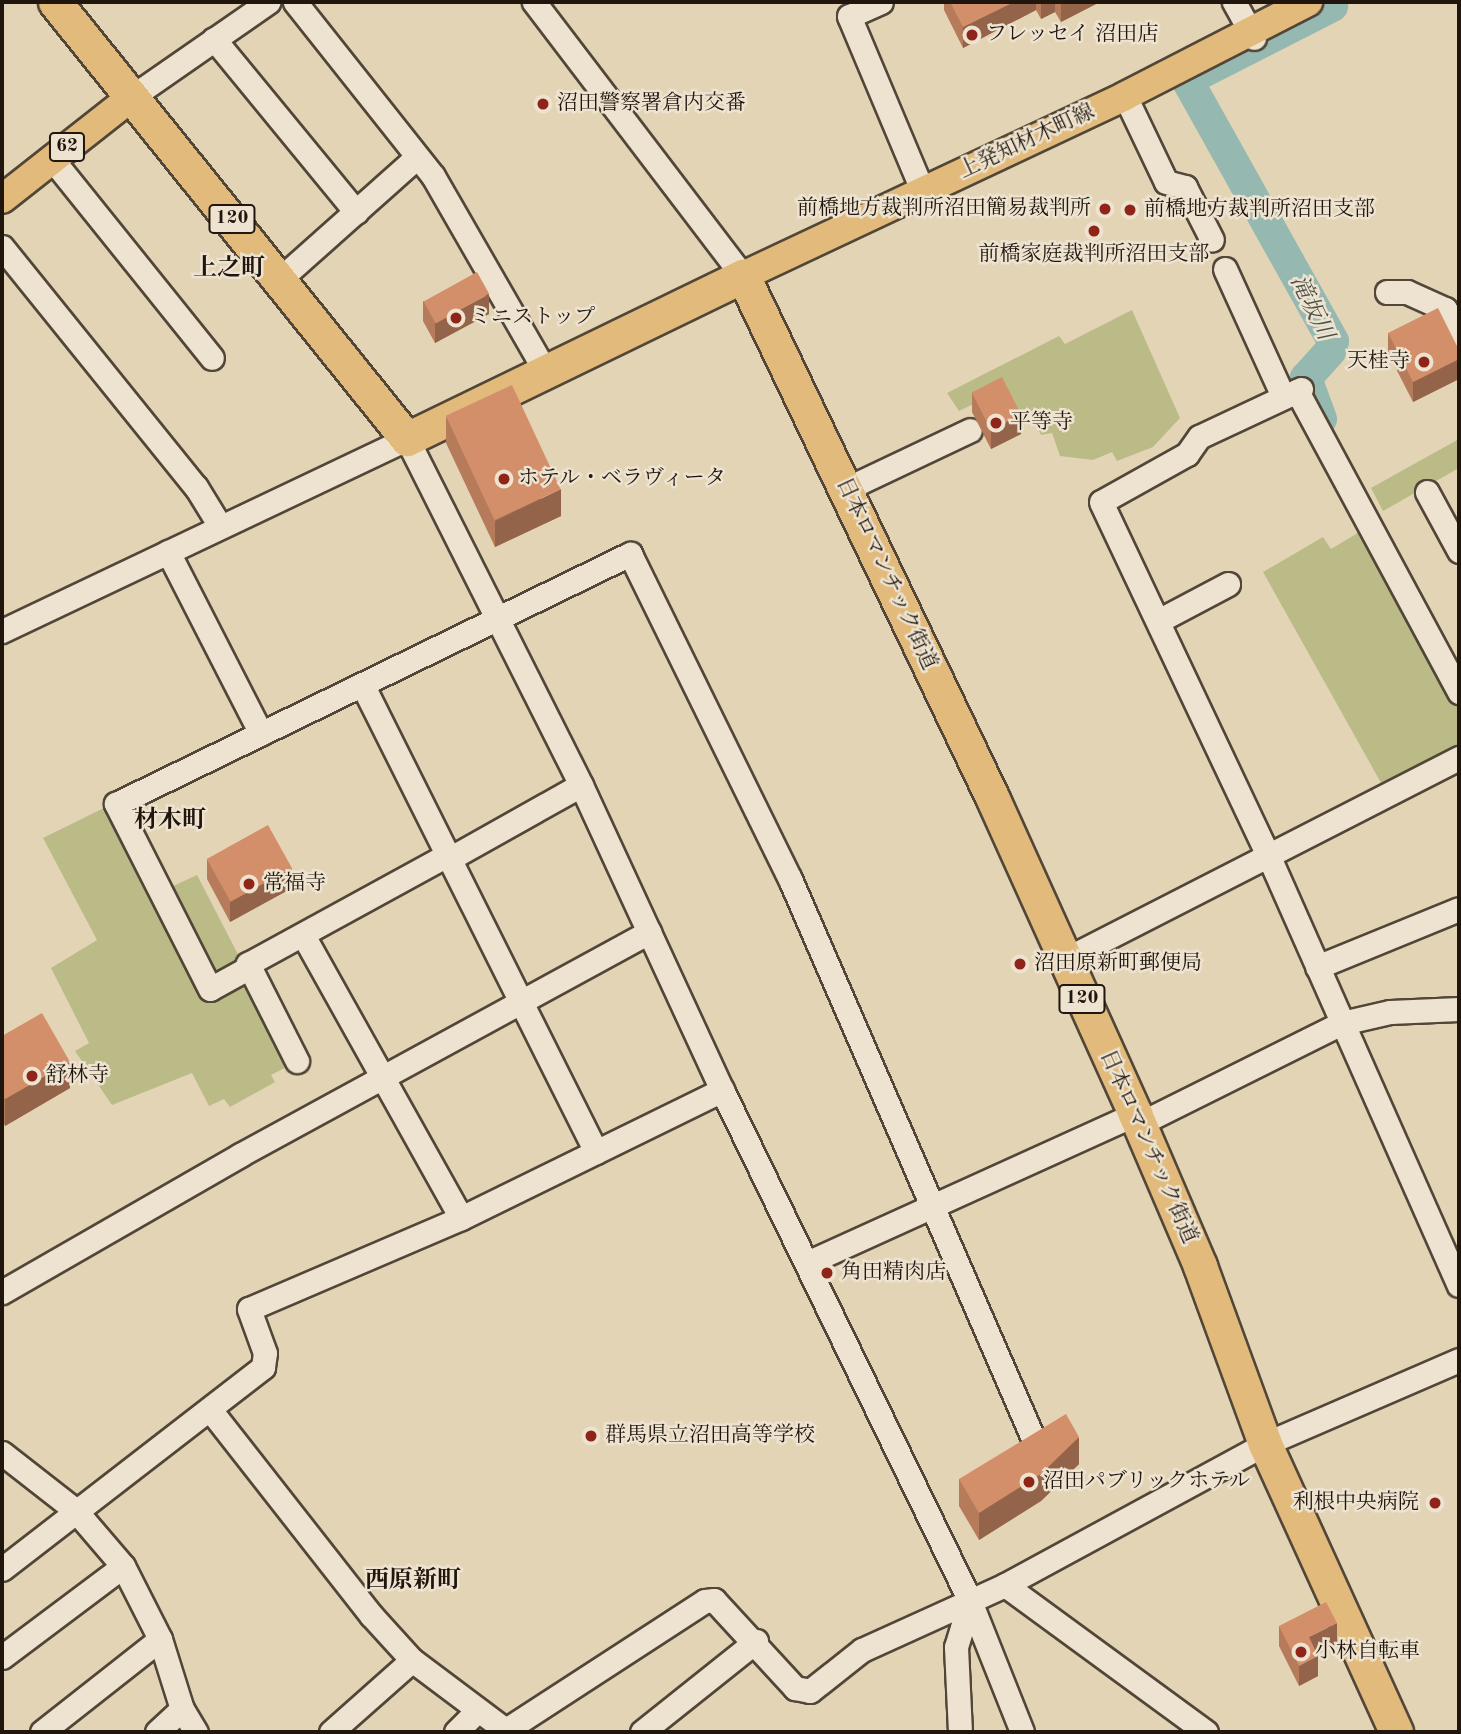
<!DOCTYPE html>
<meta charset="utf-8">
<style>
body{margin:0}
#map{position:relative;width:1461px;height:1734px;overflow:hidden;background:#e3d4b6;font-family:"Old Standard TT","Noto Serif JP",serif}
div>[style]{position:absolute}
.green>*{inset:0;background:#bb8}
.river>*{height:32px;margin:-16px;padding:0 16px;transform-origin:16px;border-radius:16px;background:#95b8b1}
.roads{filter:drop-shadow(2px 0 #514637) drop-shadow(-2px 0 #514637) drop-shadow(0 2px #514637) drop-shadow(0 -2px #514637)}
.minor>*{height:23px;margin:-11.5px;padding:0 11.5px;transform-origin:11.5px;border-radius:11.5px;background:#ede3d0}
.major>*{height:28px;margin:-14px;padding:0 14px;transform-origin:14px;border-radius:14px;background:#e2ba7b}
.highway>*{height:33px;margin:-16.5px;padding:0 16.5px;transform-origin:16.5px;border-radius:16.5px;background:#e2ba7b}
.wall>*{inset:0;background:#b57b5a}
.shaded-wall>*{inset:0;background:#94644a}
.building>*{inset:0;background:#d38f69;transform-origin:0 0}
.dots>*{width:19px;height:19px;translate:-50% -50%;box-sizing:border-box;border:4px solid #ede3d0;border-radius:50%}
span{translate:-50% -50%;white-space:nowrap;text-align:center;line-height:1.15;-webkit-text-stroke:5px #ede3d0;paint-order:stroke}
.shield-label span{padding:2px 5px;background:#ede3d0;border:2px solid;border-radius:5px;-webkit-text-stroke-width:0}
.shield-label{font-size:19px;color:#20160d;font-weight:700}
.poi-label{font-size:21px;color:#20160d}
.left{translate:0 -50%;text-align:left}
.right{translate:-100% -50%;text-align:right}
.street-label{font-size:21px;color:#20160d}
.water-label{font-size:23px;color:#494f46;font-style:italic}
.quarter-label{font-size:24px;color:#20160d;font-weight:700}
.frame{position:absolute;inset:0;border:4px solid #20160d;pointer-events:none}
</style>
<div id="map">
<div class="green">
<i style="clip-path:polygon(1132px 310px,1180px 418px,1153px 447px,1117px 461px,1112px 452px,1093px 460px,1060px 456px,1052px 433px,1041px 435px,1034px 421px,1022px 425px,1002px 390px,959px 411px,947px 393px,1059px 336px,1065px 344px)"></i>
<i style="clip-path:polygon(1459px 439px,1459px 468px,1383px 511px,1371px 488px)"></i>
<i style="clip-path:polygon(1366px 528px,1459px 701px,1459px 753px,1385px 790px,1263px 572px,1323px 537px,1331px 549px)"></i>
<i style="clip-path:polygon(114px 803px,158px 893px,197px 875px,294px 1063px,271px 1075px,275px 1082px,230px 1107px,224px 1099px,209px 1106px,192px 1073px,112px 1105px,75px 1051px,89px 1043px,51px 968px,97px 940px,43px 838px)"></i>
</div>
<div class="river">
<i style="left:1321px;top:419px;width:44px;rotate:-110.1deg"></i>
<i style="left:1306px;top:378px;width:36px;rotate:-48deg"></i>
<i style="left:1330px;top:351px;width:10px;rotate:-73deg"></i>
<i style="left:1333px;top:341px;width:299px;rotate:-119.2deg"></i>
<i style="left:1187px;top:80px;width:163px;rotate:-27deg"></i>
</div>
<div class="roads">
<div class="minor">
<i style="left:295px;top:2px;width:222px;rotate:51.6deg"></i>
<i style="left:433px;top:176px;width:223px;rotate:60.1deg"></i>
<i style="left:534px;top:2px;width:345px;rotate:52.7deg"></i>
<i style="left:881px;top:2px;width:35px;rotate:156deg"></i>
<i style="left:849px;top:16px;width:191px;rotate:67.2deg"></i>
<i style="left:1234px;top:2px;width:41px;rotate:60.9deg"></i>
<i style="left:214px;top:39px;width:224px;rotate:50.6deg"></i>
<i style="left:133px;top:96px;width:165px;rotate:-34.8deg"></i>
<i style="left:1125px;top:96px;width:95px;rotate:64.5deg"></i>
<i style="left:1166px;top:182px;width:20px;rotate:15deg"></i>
<i style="left:1185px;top:187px;width:59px;rotate:63deg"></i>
<i style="left:52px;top:159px;width:255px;rotate:51.2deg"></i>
<i style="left:2px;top:247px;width:309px;rotate:51.1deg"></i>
<i style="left:196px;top:487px;width:46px;rotate:58.4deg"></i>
<i style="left:1225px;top:269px;width:137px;rotate:65.5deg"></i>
<i style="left:280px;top:279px;width:183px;rotate:-41.7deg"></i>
<i style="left:1387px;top:292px;width:20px"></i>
<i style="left:1407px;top:292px;width:42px;rotate:24.1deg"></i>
<i style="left:1445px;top:309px;width:30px;rotate:62deg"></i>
<i style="left:1301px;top:389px;width:4px;rotate:153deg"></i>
<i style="left:1297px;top:391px;width:342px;rotate:61.7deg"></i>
<i style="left:1297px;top:391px;width:108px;rotate:154.9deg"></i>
<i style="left:1199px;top:437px;width:21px;rotate:125deg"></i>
<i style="left:1187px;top:454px;width:98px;rotate:150.8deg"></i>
<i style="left:1101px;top:502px;width:393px;rotate:64.7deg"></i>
<i style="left:1269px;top:857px;width:468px;rotate:66.1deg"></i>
<i style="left:846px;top:489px;width:137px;rotate:-25.4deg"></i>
<i style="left:1427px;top:492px;width:67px;rotate:61.5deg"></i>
<i style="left:168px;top:552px;width:204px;rotate:62.9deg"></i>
<i style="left:1160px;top:620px;width:77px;rotate:-27.9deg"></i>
<i style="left:2px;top:631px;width:448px;rotate:-25.4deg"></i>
<i style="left:407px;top:439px;width:387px;rotate:63.3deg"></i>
<i style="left:581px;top:785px;width:336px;rotate:65.2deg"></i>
<i style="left:722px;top:1090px;width:568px;rotate:64.11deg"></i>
<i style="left:970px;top:1601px;width:141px;rotate:68.3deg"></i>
<i style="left:363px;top:686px;width:521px;rotate:63.43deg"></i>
<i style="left:449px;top:859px;width:151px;rotate:-29.3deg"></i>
<i style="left:303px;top:935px;width:324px;rotate:60.8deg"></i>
<i style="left:1064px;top:960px;width:444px;rotate:-27.1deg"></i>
<i style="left:1317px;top:967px;width:153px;rotate:-22.2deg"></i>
<i style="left:248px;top:968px;width:43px;rotate:151.1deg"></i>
<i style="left:210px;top:989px;width:208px;rotate:-116.9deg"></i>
<i style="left:116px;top:804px;width:572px;rotate:-25.94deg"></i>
<i style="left:630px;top:554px;width:362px;rotate:63.8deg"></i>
<i style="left:790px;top:879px;width:610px;rotate:66.51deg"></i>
<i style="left:297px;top:1061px;width:109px;rotate:-116.8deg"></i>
<i style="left:248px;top:964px;width:227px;rotate:-28.7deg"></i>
<i style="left:1139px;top:1124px;width:227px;rotate:-26.5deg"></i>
<i style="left:1342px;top:1023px;width:49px;rotate:-12.9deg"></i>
<i style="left:1390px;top:1012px;width:69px;rotate:-2.5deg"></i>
<i style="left:807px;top:1263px;width:360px;rotate:-24.4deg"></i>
<i style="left:2px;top:1292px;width:275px;rotate:-29.9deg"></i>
<i style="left:240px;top:1155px;width:466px;rotate:-28.6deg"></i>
<i style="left:211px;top:1411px;width:259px;rotate:51.9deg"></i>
<i style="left:371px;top:1615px;width:61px;rotate:47.7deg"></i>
<i style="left:412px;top:1660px;width:120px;rotate:36.9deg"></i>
<i style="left:2px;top:1453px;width:93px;rotate:38deg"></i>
<i style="left:75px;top:1510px;width:74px;rotate:49.4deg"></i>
<i style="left:123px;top:1566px;width:82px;rotate:63.1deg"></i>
<i style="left:160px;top:1639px;width:73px;rotate:72.6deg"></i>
<i style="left:182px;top:1709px;width:27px;rotate:59deg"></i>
<i style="left:2px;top:1569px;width:330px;rotate:-37.7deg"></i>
<i style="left:263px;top:1367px;width:14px;rotate:-82deg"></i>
<i style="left:265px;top:1353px;width:47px;rotate:-110deg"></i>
<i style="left:249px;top:1309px;width:231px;rotate:-23.2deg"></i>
<i style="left:461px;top:1218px;width:291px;rotate:-26.1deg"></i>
<i style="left:1005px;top:1585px;width:249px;rotate:36.2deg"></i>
<i style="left:2px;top:1657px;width:151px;rotate:-36.9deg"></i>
<i style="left:506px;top:1730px;width:237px;rotate:-33deg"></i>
<i style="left:705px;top:1601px;width:9px;rotate:-6deg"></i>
<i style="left:714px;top:1600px;width:120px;rotate:47.4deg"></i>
<i style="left:795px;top:1688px;width:15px;rotate:11deg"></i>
<i style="left:810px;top:1691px;width:66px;rotate:-38.3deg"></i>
<i style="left:862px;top:1650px;width:157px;rotate:-24.4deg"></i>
<i style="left:1005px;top:1585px;width:296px;rotate:-28.5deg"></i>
<i style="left:1265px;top:1444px;width:211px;rotate:-23.4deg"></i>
<i style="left:42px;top:1732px;width:150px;rotate:-38.2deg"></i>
<i style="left:157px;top:1732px;width:34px;rotate:-43deg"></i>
<i style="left:331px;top:1732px;width:108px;rotate:-41.6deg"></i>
<i style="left:456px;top:1732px;width:28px;rotate:-45deg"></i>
<i style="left:642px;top:1732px;width:146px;rotate:-38.6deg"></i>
<i style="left:960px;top:1732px;width:85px;rotate:-92.7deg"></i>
<i style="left:956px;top:1647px;width:48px;rotate:-73.1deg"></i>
</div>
<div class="major">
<i style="left:2px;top:199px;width:167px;rotate:-38.2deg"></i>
<i style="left:743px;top:276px;width:422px;rotate:-25.2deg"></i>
<i style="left:1125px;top:96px;width:206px;rotate:-27.2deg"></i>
</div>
<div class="highway">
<i style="left:55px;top:2px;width:561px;rotate:51.15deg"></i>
<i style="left:407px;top:439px;width:373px;rotate:-25.9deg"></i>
<i style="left:743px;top:276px;width:580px;rotate:64.45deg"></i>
<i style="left:993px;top:799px;width:346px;rotate:65.7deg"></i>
<i style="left:1135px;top:1114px;width:165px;rotate:66.8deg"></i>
<i style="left:1200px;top:1266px;width:189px;rotate:69.9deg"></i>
<i style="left:1265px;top:1444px;width:316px;rotate:65.5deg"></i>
</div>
</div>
<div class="wall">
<i style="clip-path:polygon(944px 2px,1096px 2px,1096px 4px,1061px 22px,1055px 12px,1041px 19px,1036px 10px,963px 48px,944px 10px)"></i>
<i style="clip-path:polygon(423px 301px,489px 314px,435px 343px,423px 321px)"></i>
<i style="clip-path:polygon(1388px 333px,1459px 350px,1459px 379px,1413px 402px,1388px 353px)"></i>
<i style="clip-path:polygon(972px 392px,1021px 434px,991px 449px,972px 412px)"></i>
<i style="clip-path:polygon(446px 417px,561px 516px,495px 547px,446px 443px)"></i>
<i style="clip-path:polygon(207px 859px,292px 888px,230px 922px,207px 879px)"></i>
<i style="clip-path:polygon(2px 1036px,70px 1088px,5px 1126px,2px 1120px)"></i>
<i style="clip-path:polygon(1079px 1464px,1041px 1501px,979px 1540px,959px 1506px,959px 1479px)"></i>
<i style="clip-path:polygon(1279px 1626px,1337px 1644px,1317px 1654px,1318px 1676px,1299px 1686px,1279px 1646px)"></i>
</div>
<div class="shaded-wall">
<i style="clip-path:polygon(1014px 2px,1036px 2px,1036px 10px,963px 48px,963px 27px)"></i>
<i style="clip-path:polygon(1041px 2px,1055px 2px,1055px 12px,1041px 19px)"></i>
<i style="clip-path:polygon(1061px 2px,1096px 2px,1096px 4px,1061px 22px)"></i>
<i style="clip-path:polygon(489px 294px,489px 314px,435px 343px,435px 323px)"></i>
<i style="clip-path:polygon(1459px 359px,1459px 379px,1413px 402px,1413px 382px)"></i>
<i style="clip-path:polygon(1021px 414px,1021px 434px,991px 449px,991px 429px)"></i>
<i style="clip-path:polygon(561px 489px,561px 516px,495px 547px,495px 521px)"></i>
<i style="clip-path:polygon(292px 868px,292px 888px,230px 922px,230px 902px)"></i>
<i style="clip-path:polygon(70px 1062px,70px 1088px,5px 1126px,5px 1099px)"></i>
<i style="clip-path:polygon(1079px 1437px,1079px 1464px,1041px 1501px,979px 1540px,979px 1513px)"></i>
<i style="clip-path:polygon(1337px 1623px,1337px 1644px,1309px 1658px,1309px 1637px)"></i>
<i style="clip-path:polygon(1318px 1656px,1318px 1676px,1299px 1686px,1299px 1666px)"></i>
</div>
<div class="building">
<i style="clip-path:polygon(950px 2px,1014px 2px,963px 27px)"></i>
<i style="left:477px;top:272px;width:25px;height:61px;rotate:61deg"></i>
<i style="clip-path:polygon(1438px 308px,1459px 350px,1459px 359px,1413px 382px,1388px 333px)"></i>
<i style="left:1002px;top:377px;width:42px;height:34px;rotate:63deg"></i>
<i style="left:512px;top:385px;width:115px;height:73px;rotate:65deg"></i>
<i style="left:268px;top:825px;width:49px;height:70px;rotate:61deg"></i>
<i style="clip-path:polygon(42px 1013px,70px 1062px,5px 1099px,2px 1094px,2px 1036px)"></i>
<i style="clip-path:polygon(1066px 1414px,1079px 1437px,1041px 1474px,979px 1513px,959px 1479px)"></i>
<i style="clip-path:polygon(1326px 1602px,1337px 1623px,1309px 1637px,1318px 1656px,1299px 1666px,1279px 1626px)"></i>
</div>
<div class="dots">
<i style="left:972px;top:35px;background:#8f2418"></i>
<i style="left:543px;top:104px;background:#8f2418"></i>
<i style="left:1105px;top:209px;background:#8f2418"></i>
<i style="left:1130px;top:210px;background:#8f2418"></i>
<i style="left:1094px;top:231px;background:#8f2418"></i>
<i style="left:456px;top:318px;background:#8f2418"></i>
<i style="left:1424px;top:362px;background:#8f2418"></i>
<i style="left:996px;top:423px;background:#8f2418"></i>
<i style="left:504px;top:479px;background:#8f2418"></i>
<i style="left:249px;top:884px;background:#8f2418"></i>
<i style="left:1020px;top:964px;background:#8f2418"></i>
<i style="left:32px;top:1076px;background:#8f2418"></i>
<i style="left:827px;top:1273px;background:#8f2418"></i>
<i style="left:591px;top:1436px;background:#8f2418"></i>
<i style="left:1029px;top:1482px;background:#8f2418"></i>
<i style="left:1435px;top:1503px;background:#8f2418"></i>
<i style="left:1301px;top:1652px;background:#8f2418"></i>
</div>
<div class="shield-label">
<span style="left:67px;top:147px">62</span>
<span style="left:232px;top:219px">120</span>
<span style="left:1082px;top:999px">120</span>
</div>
<div class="poi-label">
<span class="left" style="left:986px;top:35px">フレッセイ 沼田店</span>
<span class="left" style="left:557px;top:104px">沼田警察署倉内交番</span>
<span class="right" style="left:1091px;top:209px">前橋地方裁判所沼田簡易裁判所</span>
<span class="left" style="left:1144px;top:210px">前橋地方裁判所沼田支部</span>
<span style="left:1094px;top:255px">前橋家庭裁判所沼田支部</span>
<span class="left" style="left:470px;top:318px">ミニストップ</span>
<span class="right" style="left:1410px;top:362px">天桂寺</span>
<span class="left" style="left:1010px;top:423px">平等寺</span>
<span class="left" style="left:518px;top:479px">ホテル・ベラヴィータ</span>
<span class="left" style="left:263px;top:884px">常福寺</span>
<span class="left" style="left:1034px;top:964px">沼田原新町郵便局</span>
<span class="left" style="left:46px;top:1076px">舒林寺</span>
<span class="left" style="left:841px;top:1273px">角田精肉店</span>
<span class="left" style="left:605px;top:1436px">群馬県立沼田高等学校</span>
<span class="left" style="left:1043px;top:1482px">沼田パブリックホテル</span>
<span class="right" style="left:1419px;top:1503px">利根中央病院</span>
<span class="left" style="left:1315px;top:1652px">小林自転車</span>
</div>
<div class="street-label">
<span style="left:1027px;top:142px;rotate:-25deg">上発知材木町線</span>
<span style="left:886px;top:574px;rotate:65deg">日本ロマンチック街道</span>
<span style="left:1148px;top:1147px;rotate:66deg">日本ロマンチック街道</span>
</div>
<div class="water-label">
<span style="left:1311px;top:308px;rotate:64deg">滝坂川</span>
</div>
<div class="quarter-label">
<span style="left:229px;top:270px">上之町</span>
<span style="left:170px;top:822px">材木町</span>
<span style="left:413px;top:1582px">西原新町</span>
</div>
<div class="frame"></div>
</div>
